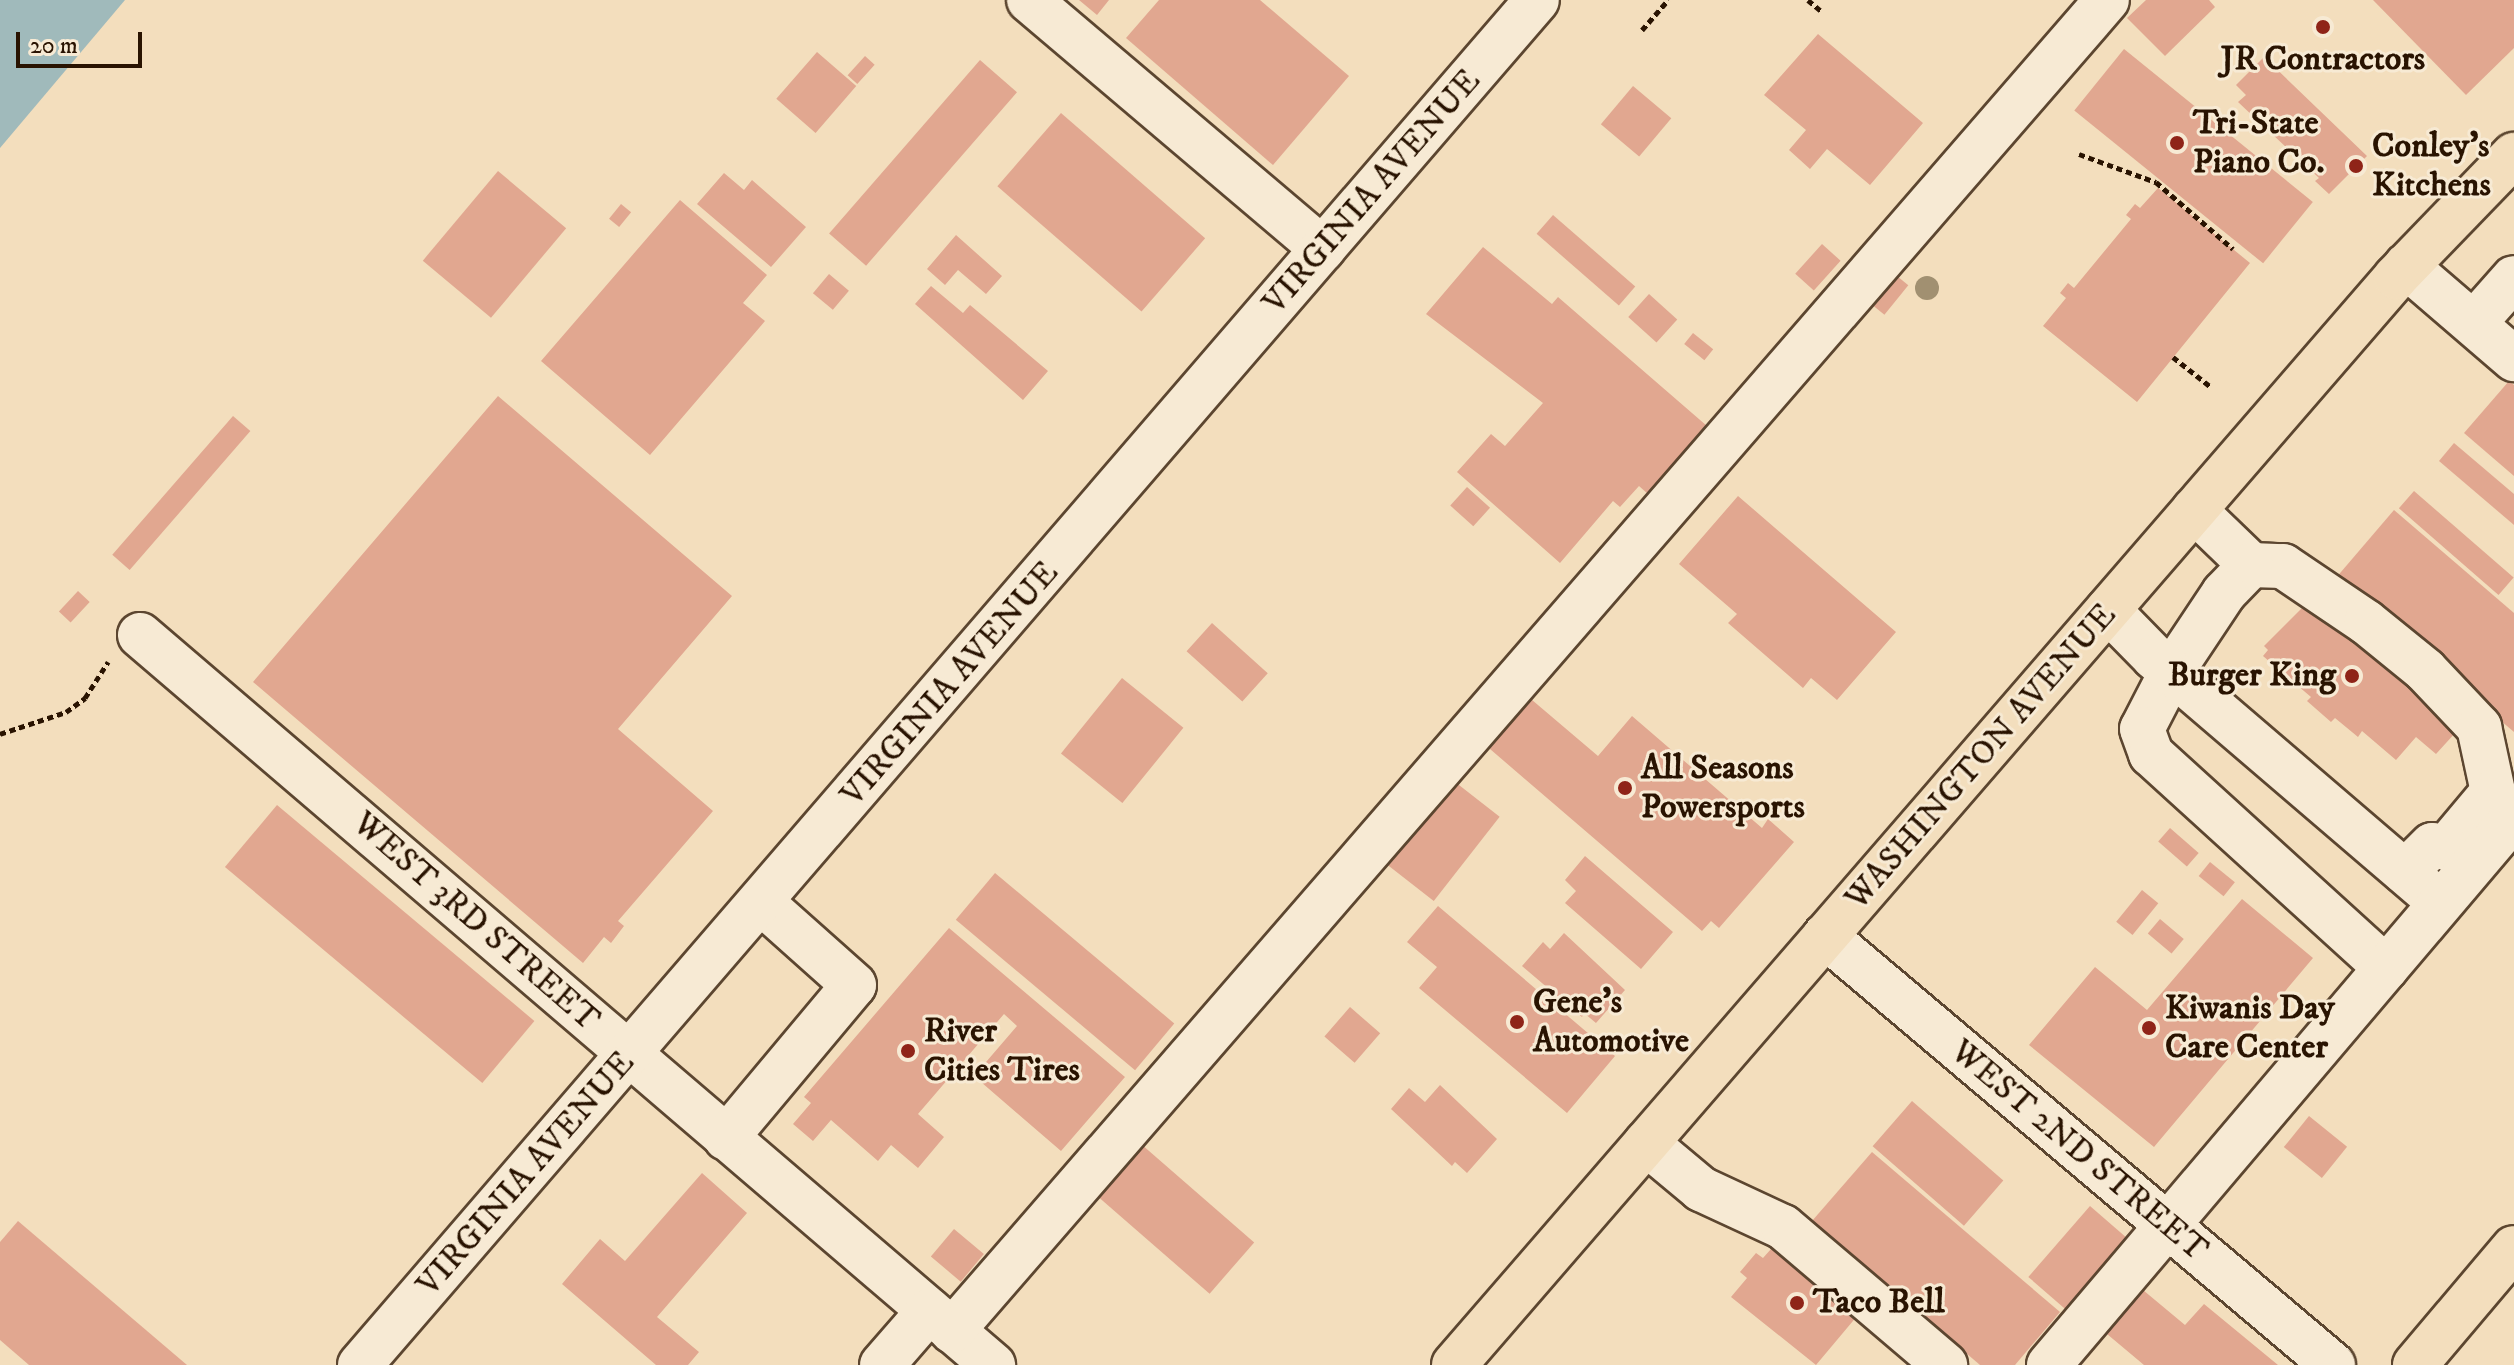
<!DOCTYPE html>
<style>
body{margin:0}
#map{position:relative;width:2514px;height:1365px;overflow:hidden;background:#f3debd;font-family:"IM FELL DW Pica",serif}
div>[style]{position:absolute}
.water>*{inset:0;background:#a0babb}
.building>*{inset:0;background:#e1a790;transform-origin:0 0}
.path>*{height:5px;margin-top:-2.5px;transform-origin:0;background:repeating-linear-gradient(90deg,#291301 0 6px,transparent 0 10px)}
.roads{filter:drop-shadow(2px 0 #5c4630) drop-shadow(-2px 0 #5c4630) drop-shadow(0 2px #5c4630) drop-shadow(0 -2px #5c4630)}
.minor>*{height:44px;margin:-22px;padding:0 22px;transform-origin:22px;border-radius:22px;background:#f7ead4}
.major>*{height:44px;margin:-22px;padding:0 22px;transform-origin:22px;border-radius:22px;background:#f3debd}
.trees>*{width:24px;height:24px;margin:-12px;border-radius:50%;background:#a19071}
.dots>*{width:22px;height:22px;translate:-50% -50%;box-sizing:border-box;border:4px solid #f7ead4;border-radius:50%}
span{translate:-50% -50%;white-space:nowrap;text-align:center;line-height:1.15;-webkit-text-stroke:6px #f7ead4;paint-order:stroke}
.poi-label{font-size:34px;color:#291301;font-weight:700}
.left{translate:0 -50%;text-align:left}
.right{translate:-100% -50%;text-align:right}
.street-label{font-size:34px;color:#291301}
.scale{position:absolute;left:16px;top:32px;width:126px;height:36px;box-sizing:border-box;border:4px solid #291301;border-top:0;padding-left:10px;font-size:24px;line-height:28px;white-space:nowrap;color:#291301;-webkit-text-stroke:6px #f7ead4;paint-order:stroke}
</style>
<div id="map">
<div class="water">
<i style="clip-path:polygon(0 0,125px 0,0 148px)"></i>
</div>
<div class="building">
<i style="clip-path:polygon(1079px 0,1109px 0,1097px 15px)"></i>
<i style="clip-path:polygon(1159px 0,1260px 0,1349px 76px,1273px 165px,1126px 38px)"></i>
<i style="clip-path:polygon(2146px 0,2209px 0,2215px 7px,2165px 56px,2127px 18px)"></i>
<i style="clip-path:polygon(2373px 0,2514px 0,2514px 48px,2466px 95px)"></i>
<i style="clip-path:polygon(1818px 34px,1923px 123px,1870px 185px,1827px 149px,1810px 169px,1789px 150px,1806px 130px,1764px 95px)"></i>
<i style="left:2124px;top:49px;width:243px;height:79px;rotate:39deg"></i>
<i style="left:817px;top:52px;width:52px;height:62px;rotate:41deg"></i>
<i style="left:865px;top:56px;width:13px;height:26px;rotate:42deg"></i>
<i style="clip-path:polygon(2264px 57px,2367px 156px,2329px 194px,2315px 181px,2319px 178px,2238px 102px,2246px 95px,2236px 85px)"></i>
<i style="left:980px;top:60px;width:49px;height:230px;rotate:41deg"></i>
<i style="left:1633px;top:86px;width:50px;height:50px;rotate:40deg"></i>
<i style="left:1061px;top:113px;width:191px;height:97px;rotate:41deg"></i>
<i style="left:498px;top:171px;width:89px;height:117px;rotate:40deg"></i>
<i style="clip-path:polygon(724px 173px,744px 190px,752px 180px,806px 227px,771px 267px,697px 204px)"></i>
<i style="clip-path:polygon(2158px 188px,2250px 263px,2137px 402px,2043px 326px,2066px 298px,2060px 293px,2068px 283px,2074px 288px,2131px 219px,2126px 215px,2135px 204px,2140px 208px)"></i>
<i style="clip-path:polygon(680px 200px,767px 275px,743px 303px,765px 321px,650px 455px,541px 361px)"></i>
<i style="left:621px;top:204px;width:13px;height:19px;rotate:39deg"></i>
<i style="left:1553px;top:215px;width:109px;height:25px;rotate:41deg"></i>
<i style="clip-path:polygon(956px 235px,1002px 276px,986px 294px,958px 270px,945px 285px,927px 269px)"></i>
<i style="left:1822px;top:244px;width:25px;height:40px;rotate:42deg"></i>
<i style="clip-path:polygon(1483px 247px,1552px 304px,1558px 297px,1707px 426px,1648px 494px,1639px 486px,1620px 507px,1613px 501px,1560px 563px,1457px 472px,1491px 434px,1505px 446px,1543px 403px,1426px 314px)"></i>
<i style="left:1892px;top:272px;width:21px;height:38px;rotate:39deg"></i>
<i style="left:829px;top:274px;width:26px;height:25px;rotate:40deg"></i>
<i style="clip-path:polygon(931px 286px,963px 313px,970px 305px,1048px 371px,1023px 400px,915px 304px)"></i>
<i style="left:1649px;top:294px;width:38px;height:31px;rotate:42deg"></i>
<i style="left:1693px;top:333px;width:26px;height:14px;rotate:39deg"></i>
<i style="clip-path:polygon(2509px 381px,2514px 385px,2514px 476px,2464px 433px)"></i>
<i style="clip-path:polygon(498px 396px,732px 596px,618px 729px,713px 811px,618px 921px,624px 926px,611px 943px,604px 937px,583px 963px,253px 682px)"></i>
<i style="left:233px;top:416px;width:23px;height:184px;rotate:41deg"></i>
<i style="clip-path:polygon(2454px 443px,2514px 494px,2514px 525px,2439px 461px)"></i>
<i style="left:1467px;top:487px;width:31px;height:25px;rotate:42deg"></i>
<i style="left:2414px;top:491px;width:132px;height:23px;rotate:41deg"></i>
<i style="clip-path:polygon(1738px 496px,1896px 632px,1837px 700px,1811px 678px,1803px 688px,1728px 623px,1737px 614px,1679px 564px)"></i>
<i style="clip-path:polygon(2394px 510px,2514px 613px,2514px 732px,2335px 579px)"></i>
<i style="left:78px;top:591px;width:16px;height:28px;rotate:43deg"></i>
<i style="clip-path:polygon(2312px 598px,2442px 695px,2430px 709px,2456px 732px,2436px 754px,2416px 737px,2396px 760px,2362px 731px,2358px 737px,2335px 718px,2331px 722px,2307px 701px,2311px 697px,2263px 656px,2268px 650px,2264px 646px)"></i>
<i style="left:1212px;top:623px;width:75px;height:38px;rotate:42deg"></i>
<i style="left:1122px;top:678px;width:79px;height:97px;rotate:39deg"></i>
<i style="clip-path:polygon(1525px 694px,1598px 756px,1632px 716px,1762px 828px,1768px 819px,1794px 842px,1719px 928px,1711px 921px,1702px 931px,1483px 743px)"></i>
<i style="left:1450px;top:778px;width:63px;height:107px;rotate:38deg"></i>
<i style="left:277px;top:805px;width:336px;height:81px;rotate:40deg"></i>
<i style="left:2170px;top:828px;width:38px;height:18px;rotate:41deg"></i>
<i style="clip-path:polygon(1585px 856px,1673px 932px,1641px 969px,1565px 903px,1576px 891px,1565px 880px)"></i>
<i style="left:2210px;top:862px;width:32px;height:18px;rotate:39deg"></i>
<i style="left:995px;top:873px;width:234px;height:61px;rotate:40deg"></i>
<i style="left:2142px;top:890px;width:21px;height:41px;rotate:39deg"></i>
<i style="clip-path:polygon(2242px 899px,2313px 958px,2154px 1147px,2029px 1045px,2095px 967px,2147px 1010px)"></i>
<i style="clip-path:polygon(1438px 906px,1615px 1056px,1567px 1113px,1419px 988px,1437px 967px,1407px 942px)"></i>
<i style="left:2160px;top:919px;width:31px;height:19px;rotate:40deg"></i>
<i style="clip-path:polygon(949px 928px,1125px 1077px,1061px 1151px,974px 1076px,1017px 1026px,1004px 1014px,918px 1114px,944px 1137px,918px 1168px,891px 1145px,878px 1161px,831px 1120px,813px 1141px,793px 1124px,811px 1103px,804px 1097px)"></i>
<i style="clip-path:polygon(1564px 933px,1625px 990px,1596px 1023px,1584px 1013px,1582px 1017px,1522px 966px,1543px 942px,1550px 949px)"></i>
<i style="left:1350px;top:1007px;width:40px;height:39px;rotate:41deg"></i>
<i style="clip-path:polygon(1440px 1085px,1497px 1139px,1467px 1173px,1455px 1162px,1452px 1166px,1391px 1109px,1409px 1088px,1425px 1102px)"></i>
<i style="left:1912px;top:1101px;width:121px;height:60px;rotate:41deg"></i>
<i style="left:2309px;top:1116px;width:49px;height:40px;rotate:39deg"></i>
<i style="left:1141px;top:1144px;width:150px;height:68px;rotate:41deg"></i>
<i style="clip-path:polygon(1872px 1152px,2060px 1312px,2015px 1365px,1980px 1365px,1812px 1221px)"></i>
<i style="clip-path:polygon(702px 1173px,747px 1213px,657px 1317px,699px 1352px,688px 1365px,656px 1365px,562px 1284px,600px 1239px,625px 1261px)"></i>
<i style="left:2090px;top:1206px;width:55px;height:94px;rotate:41deg"></i>
<i style="clip-path:polygon(18px 1221px,187px 1365px,29px 1365px,0 1340px,0 1242px)"></i>
<i style="left:954px;top:1229px;width:39px;height:36px;rotate:40deg"></i>
<i style="clip-path:polygon(1779px 1240px,1863px 1309px,1816px 1365px,1731px 1297px,1747px 1278px,1740px 1272px,1756px 1253px,1763px 1258px)"></i>
<i style="clip-path:polygon(2143px 1290px,2185px 1325px,2204px 1304px,2278px 1365px,2144px 1365px,2107px 1334px)"></i>
</div>
<div class="path">
<i style="left:1808px;top:0;width:17px;rotate:40deg"></i>
<i style="left:1642px;top:30px;width:40px;rotate:-49deg"></i>
<i style="left:2079px;top:154px;width:82px;rotate:20deg"></i>
<i style="left:2156px;top:182px;width:102px;rotate:41deg"></i>
<i style="left:2173px;top:357px;width:48px;rotate:38.3deg"></i>
<i style="left:0;top:734px;width:70px;rotate:-18.4deg"></i>
<i style="left:66px;top:712px;width:24px;rotate:-36deg"></i>
<i style="left:85px;top:698px;width:43px;rotate:-57.4deg"></i>
</div>
<div class="roads">
<div class="minor">
<i style="left:1029px;top:0;width:385px;rotate:40.3deg"></i>
<i style="left:2406px;top:266px;width:143px;rotate:40.7deg"></i>
<i style="left:2474px;top:323px;width:60px;rotate:-48.4deg"></i>
<i style="left:2194px;top:510px;width:79px;rotate:44deg"></i>
<i style="left:2251px;top:565px;width:32px;rotate:2deg"></i>
<i style="left:2283px;top:566px;width:100px;rotate:34deg"></i>
<i style="left:2366px;top:622px;width:76px;rotate:39.1deg"></i>
<i style="left:2425px;top:670px;width:79px;rotate:46.5deg"></i>
<i style="left:2479px;top:727px;width:66px;rotate:77.8deg"></i>
<i style="left:2493px;top:792px;width:73px;rotate:130deg"></i>
<i style="left:2446px;top:848px;width:14px;rotate:-168deg"></i>
<i style="left:2432px;top:845px;width:38px;rotate:135deg"></i>
<i style="left:2251px;top:565px;width:39px;rotate:134deg"></i>
<i style="left:2224px;top:593px;width:94px;rotate:123.7deg"></i>
<i style="left:2172px;top:671px;width:65px;rotate:117.3deg"></i>
<i style="left:2142px;top:729px;width:27px;rotate:70deg"></i>
<i style="left:2151px;top:754px;width:318px;rotate:42.3deg"></i>
<i style="left:2108px;top:610px;width:66px;rotate:45.6deg"></i>
<i style="left:2154px;top:657px;width:360px;rotate:40.6deg"></i>
<i style="left:140px;top:635px;width:1123px;rotate:40.56deg"></i>
<i style="left:1825px;top:936px;width:665px;rotate:40.18deg"></i>
<i style="left:726px;top:1138px;width:199px;rotate:-50.1deg"></i>
<i style="left:854px;top:985px;width:123px;rotate:-138.3deg"></i>
<i style="left:1646px;top:1143px;width:72px;rotate:39.9deg"></i>
<i style="left:1701px;top:1189px;width:90px;rotate:24.9deg"></i>
<i style="left:1783px;top:1227px;width:213px;rotate:40.4deg"></i>
<i style="left:952px;top:1331px;width:1762px;rotate:-49.05deg"></i>
<i style="left:360px;top:1365px;width:1802px;rotate:-49.23deg"></i>
<i style="left:882px;top:1365px;width:72px;rotate:-49deg"></i>
<i style="left:2049px;top:1365px;width:719px;rotate:-49.68deg"></i>
</div>
<div class="major">
<i style="left:1454px;top:1365px;width:1439px;rotate:-49.11deg"></i>
<i style="left:2396px;top:277px;width:170px;rotate:-46deg"></i>
<i style="left:2415px;top:1365px;width:153px;rotate:-49.8deg"></i>
</div>
</div>
<div class="trees">
<i style="left:1927px;top:288px"></i>
</div>
<div class="dots">
<i style="left:2323px;top:27px;background:#8f2418"></i>
<i style="left:2177px;top:143px;background:#8f2418"></i>
<i style="left:2356px;top:166px;background:#8f2418"></i>
<i style="left:2352px;top:676px;background:#8f2418"></i>
<i style="left:1625px;top:788px;background:#8f2418"></i>
<i style="left:1517px;top:1022px;background:#8f2418"></i>
<i style="left:2149px;top:1028px;background:#8f2418"></i>
<i style="left:908px;top:1051px;background:#8f2418"></i>
<i style="left:1797px;top:1303px;background:#8f2418"></i>
</div>
<div class="poi-label">
<span style="left:2323px;top:60px">JR Contractors</span>
<span class="left" style="left:2193px;top:143px">Tri-State<br>Piano Co.</span>
<span class="left" style="left:2372px;top:166px">Conley's<br>Kitchens</span>
<span class="right" style="left:2336px;top:676px">Burger King</span>
<span class="left" style="left:1641px;top:788px">All Seasons<br>Powersports</span>
<span class="left" style="left:1533px;top:1022px">Gene's<br>Automotive</span>
<span class="left" style="left:2165px;top:1028px">Kiwanis Day<br>Care Center</span>
<span class="left" style="left:924px;top:1051px">River<br>Cities Tires</span>
<span class="left" style="left:1813px;top:1303px">Taco Bell</span>
</div>
<div class="street-label">
<span style="left:1372px;top:192px;rotate:-49deg">VIRGINIA AVENUE</span>
<span style="left:950px;top:684px;rotate:-49deg">VIRGINIA AVENUE</span>
<span style="left:1981px;top:757px;rotate:-49deg">WASHINGTON AVENUE</span>
<span style="left:476px;top:922px;rotate:41deg">WEST 3RD STREET</span>
<span style="left:2079px;top:1151px;rotate:40deg">WEST 2ND STREET</span>
<span style="left:526px;top:1174px;rotate:-49deg">VIRGINIA AVENUE</span>
</div>
<div class="scale">20 m</div>
</div>
